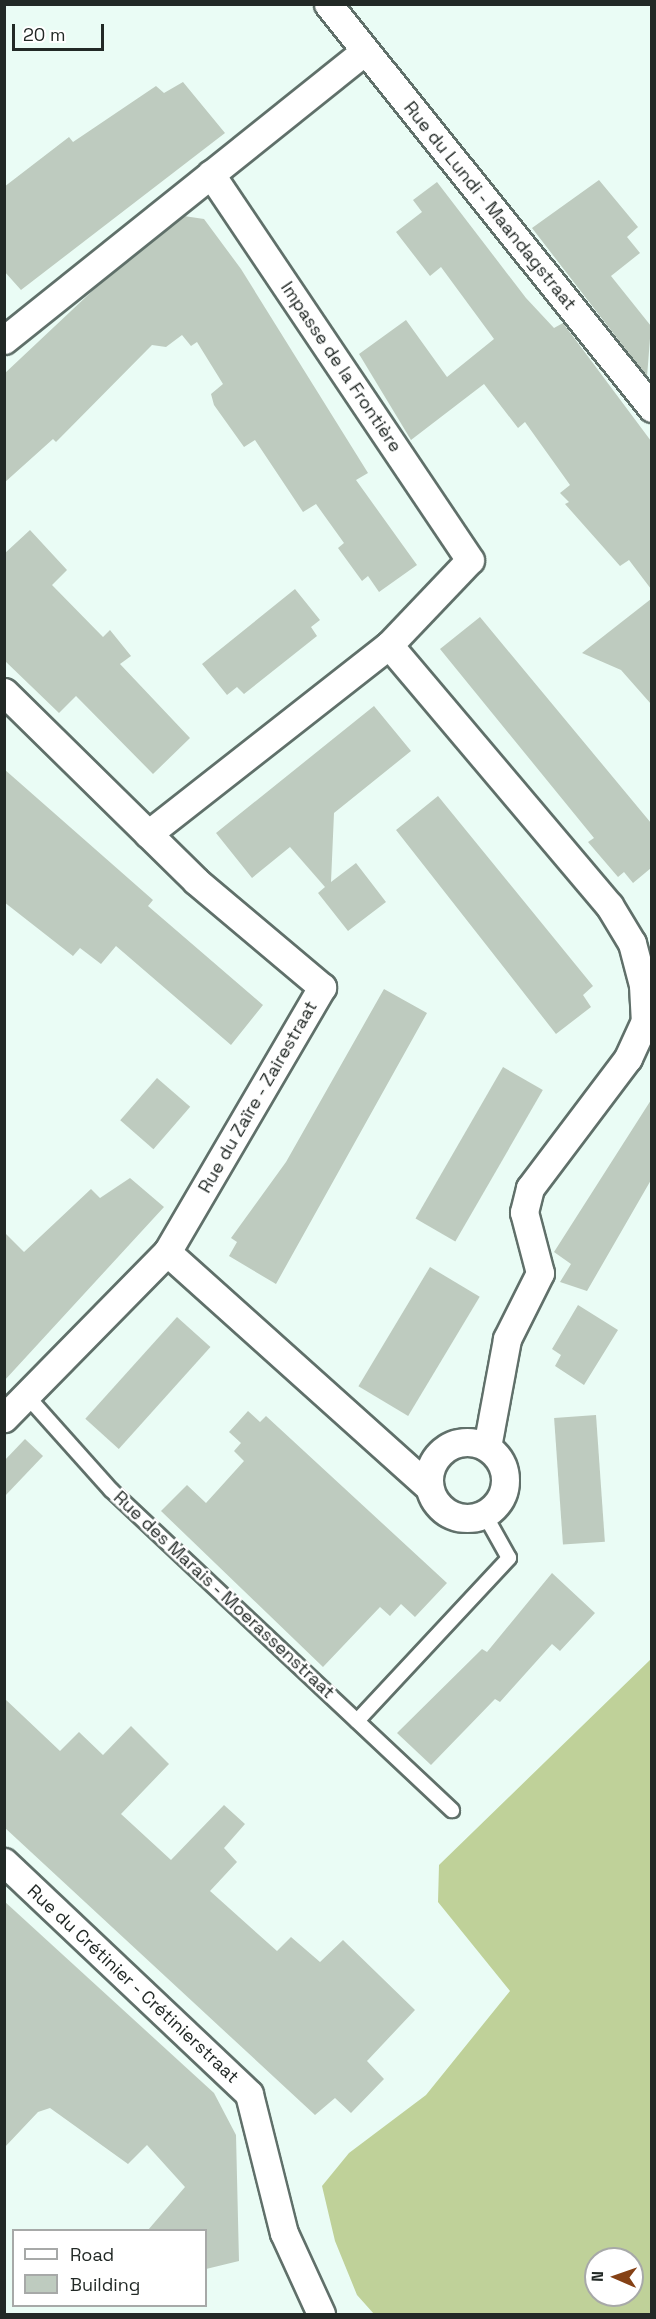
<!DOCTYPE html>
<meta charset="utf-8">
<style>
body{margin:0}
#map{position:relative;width:656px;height:2319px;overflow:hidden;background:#eafcf5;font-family:"Space Grotesk",sans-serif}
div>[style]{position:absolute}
.forest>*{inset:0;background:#bfd199}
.building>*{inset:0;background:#becbbf;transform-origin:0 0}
.roads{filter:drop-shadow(2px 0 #60706a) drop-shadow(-2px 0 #60706a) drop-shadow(0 2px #60706a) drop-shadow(0 -2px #60706a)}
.service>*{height:14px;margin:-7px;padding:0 7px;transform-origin:7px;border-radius:7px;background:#fff}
.minor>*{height:27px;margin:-13.5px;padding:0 13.5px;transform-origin:13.5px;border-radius:13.5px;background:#fff}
.minor>.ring{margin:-13.5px;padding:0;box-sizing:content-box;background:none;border:27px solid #fff;border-radius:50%}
span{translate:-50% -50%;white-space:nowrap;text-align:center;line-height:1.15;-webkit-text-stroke:5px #fff;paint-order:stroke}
.street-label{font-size:18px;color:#222926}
.frame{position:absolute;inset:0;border:6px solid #222926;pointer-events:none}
.legend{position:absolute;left:12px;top:2229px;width:195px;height:78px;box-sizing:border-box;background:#fff;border:2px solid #a7a9a8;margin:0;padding:8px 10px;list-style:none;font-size:18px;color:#222926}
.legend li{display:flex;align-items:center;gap:12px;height:30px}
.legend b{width:30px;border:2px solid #a7a9a8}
.north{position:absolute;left:584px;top:2247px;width:60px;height:60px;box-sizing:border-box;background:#fff;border:2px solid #a7a9a8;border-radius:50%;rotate:272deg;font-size:16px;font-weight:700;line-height:24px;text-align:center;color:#222926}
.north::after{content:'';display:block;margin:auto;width:21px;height:27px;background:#854115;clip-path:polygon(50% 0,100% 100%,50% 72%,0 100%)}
.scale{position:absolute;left:12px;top:24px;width:92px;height:27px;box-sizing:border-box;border:3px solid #222926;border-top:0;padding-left:8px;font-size:18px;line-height:21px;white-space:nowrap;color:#222926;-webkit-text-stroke:4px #fff;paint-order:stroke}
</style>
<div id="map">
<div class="forest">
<i style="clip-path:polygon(evenodd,651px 1659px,651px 2314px,374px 2314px,357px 2295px,335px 2241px,322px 2186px,349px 2153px,426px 2095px,510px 1991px,438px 1902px,439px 1865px,651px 1659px,596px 2259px,632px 2259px,632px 2295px,596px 2295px,596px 2259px)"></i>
</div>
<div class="building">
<i style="clip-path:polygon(183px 82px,225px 133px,21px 290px,4px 271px,4px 187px,69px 137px,73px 142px,156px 86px,164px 93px)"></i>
<i style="clip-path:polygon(599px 180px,638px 227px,627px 237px,640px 253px,611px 276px,651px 326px,647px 377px,532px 228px)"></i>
<i style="clip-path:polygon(437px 182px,526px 298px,554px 328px,563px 323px,651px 441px,651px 589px,629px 560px,620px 566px,565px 504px,569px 502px,560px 493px,570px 485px,525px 422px,518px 428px,484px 384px,411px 440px,359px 354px,406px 320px,447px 377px,494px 339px,441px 267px,430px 276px,396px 232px,422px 212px,413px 200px)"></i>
<i style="clip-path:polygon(184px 216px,204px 219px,241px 269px,368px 473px,356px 480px,417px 565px,379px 592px,368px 576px,362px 581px,338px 548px,344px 543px,316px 504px,303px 512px,255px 440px,244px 447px,214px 405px,211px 394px,223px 384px,197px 342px,191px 346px,182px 335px,166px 347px,152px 345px,56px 442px,53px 439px,4px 483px,4px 374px,105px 279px)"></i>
<i style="clip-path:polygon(30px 530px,67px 570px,52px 585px,103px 637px,110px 630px,131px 656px,120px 664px,190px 738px,153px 774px,76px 696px,59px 713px,4px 660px,4px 554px)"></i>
<i style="clip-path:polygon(295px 589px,320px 620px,311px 627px,317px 636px,244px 694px,237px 687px,227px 695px,202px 664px)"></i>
<i style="clip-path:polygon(651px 599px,651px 704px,621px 670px,582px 653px)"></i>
<i style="clip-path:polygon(480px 617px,651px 823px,651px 868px,633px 883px,624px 872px,618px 877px,588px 842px,594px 838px,440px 649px)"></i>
<i style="clip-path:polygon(374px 706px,411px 751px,334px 813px,331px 882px,356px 863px,386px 902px,348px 931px,318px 893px,325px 887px,290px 847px,252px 878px,216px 833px)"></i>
<i style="clip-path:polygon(4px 769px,153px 900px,148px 906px,263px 1005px,231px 1045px,116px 946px,101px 964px,80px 948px,73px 956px,4px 902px)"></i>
<i style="clip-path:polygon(438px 796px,593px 986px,583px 995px,591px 1007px,556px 1034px,396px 830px)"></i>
<i style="clip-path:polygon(384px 989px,427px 1013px,276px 1284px,229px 1256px,237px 1242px,231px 1238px,286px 1162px)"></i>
<i style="left:503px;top:1067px;width:46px;height:175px;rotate:30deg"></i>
<i style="left:157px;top:1078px;width:44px;height:56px;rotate:41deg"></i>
<i style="clip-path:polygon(651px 1100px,651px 1180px,587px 1291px,560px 1282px,571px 1264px,554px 1252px)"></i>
<i style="clip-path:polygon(130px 1178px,164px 1207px,4px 1381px,4px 1232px,24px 1252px,91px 1189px,100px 1198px)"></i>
<i style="left:430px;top:1267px;width:58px;height:139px;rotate:31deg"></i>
<i style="clip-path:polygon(578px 1305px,618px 1330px,584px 1385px,555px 1366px,561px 1355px,552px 1349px)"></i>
<i style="left:177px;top:1317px;width:45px;height:137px;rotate:42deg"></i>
<i style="clip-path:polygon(248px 1411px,260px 1422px,266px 1416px,447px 1583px,415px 1617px,401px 1604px,390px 1616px,380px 1607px,323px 1667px,161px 1511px,187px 1485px,206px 1503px,244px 1461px,234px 1451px,241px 1443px,229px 1432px)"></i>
<i style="left:596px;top:1415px;width:127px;height:42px;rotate:86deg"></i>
<i style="clip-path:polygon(25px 1439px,43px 1456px,4px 1497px,4px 1461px)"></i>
<i style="clip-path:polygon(552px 1573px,595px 1613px,560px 1651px,552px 1644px,500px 1702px,495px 1699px,431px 1765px,397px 1733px,482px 1649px,487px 1652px)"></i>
<i style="clip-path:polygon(4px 1698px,60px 1751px,79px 1732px,103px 1755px,131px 1726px,169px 1764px,121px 1814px,171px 1860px,224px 1805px,245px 1824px,224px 1848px,237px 1862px,210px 1891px,277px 1951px,291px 1937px,320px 1962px,343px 1940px,415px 2010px,367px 2061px,384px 2079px,351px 2113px,335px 2098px,315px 2115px,4px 1827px)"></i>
<i style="clip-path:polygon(4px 1901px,214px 2093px,236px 2135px,239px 2261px,206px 2269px,206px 2230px,148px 2230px,185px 2187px,147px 2145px,128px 2164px,50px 2108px,38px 2112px,4px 2148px)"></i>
</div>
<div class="roads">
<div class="service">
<i style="left:26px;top:1395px;width:127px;rotate:48.2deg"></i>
<i style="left:111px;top:1490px;width:468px;rotate:43.2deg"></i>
<i style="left:357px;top:1721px;width:223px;rotate:-47deg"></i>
<i style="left:509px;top:1558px;width:49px;rotate:-119.2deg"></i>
</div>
<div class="minor">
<i style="left:328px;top:4px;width:518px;rotate:51.27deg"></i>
<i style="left:4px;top:340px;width:462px;rotate:-38.7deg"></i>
<i style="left:389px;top:645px;width:341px;rotate:49.8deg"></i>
<i style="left:609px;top:905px;width:44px;rotate:58.8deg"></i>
<i style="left:632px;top:943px;width:43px;rotate:75.3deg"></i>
<i style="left:643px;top:985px;width:36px;rotate:87deg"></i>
<i style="left:645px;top:1021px;width:41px;rotate:114.7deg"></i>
<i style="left:628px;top:1058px;width:163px;rotate:127deg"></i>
<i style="left:530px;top:1188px;width:25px;rotate:104deg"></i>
<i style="left:524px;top:1212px;width:63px;rotate:75.3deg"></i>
<i style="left:540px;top:1273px;width:74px;rotate:116.6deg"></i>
<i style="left:507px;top:1339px;width:110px;rotate:100.5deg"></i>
<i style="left:4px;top:692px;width:269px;rotate:44.5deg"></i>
<i style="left:196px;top:881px;width:165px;rotate:40.1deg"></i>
<i style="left:322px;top:987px;width:307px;rotate:120.3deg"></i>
<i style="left:167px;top:1252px;width:233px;rotate:134.5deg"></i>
<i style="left:148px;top:834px;width:306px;rotate:-38.1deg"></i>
<i style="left:389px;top:645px;width:117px;rotate:-46.4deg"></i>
<i style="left:470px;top:560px;width:465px;rotate:-123.9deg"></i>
<i style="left:167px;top:1252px;width:352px;rotate:41.9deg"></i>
<i class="ring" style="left:429px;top:1442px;width:49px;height:49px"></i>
<i style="left:4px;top:1862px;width:337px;rotate:43.4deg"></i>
<i style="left:249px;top:2094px;width:143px;rotate:75.9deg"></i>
<i style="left:284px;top:2233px;width:89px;rotate:65.4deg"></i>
</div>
</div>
<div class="street-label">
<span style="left:490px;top:206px;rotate:51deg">Rue du Lundi - Maandagstraat</span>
<span style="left:341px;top:367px;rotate:56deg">Impasse de la Frontière</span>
<span style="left:258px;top:1097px;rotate:-60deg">Rue du Zaïre - Zairestraat</span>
<span style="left:224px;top:1595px;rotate:43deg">Rue des Marais - Moerassenstraat</span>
<span style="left:133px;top:1984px;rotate:43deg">Rue du Crétinier - Crétinierstraat</span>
</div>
<div class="frame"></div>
<ul class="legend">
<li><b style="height:8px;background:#fff"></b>Road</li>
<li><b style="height:16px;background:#becbbf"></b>Building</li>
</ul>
<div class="north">N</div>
<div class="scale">20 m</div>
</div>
